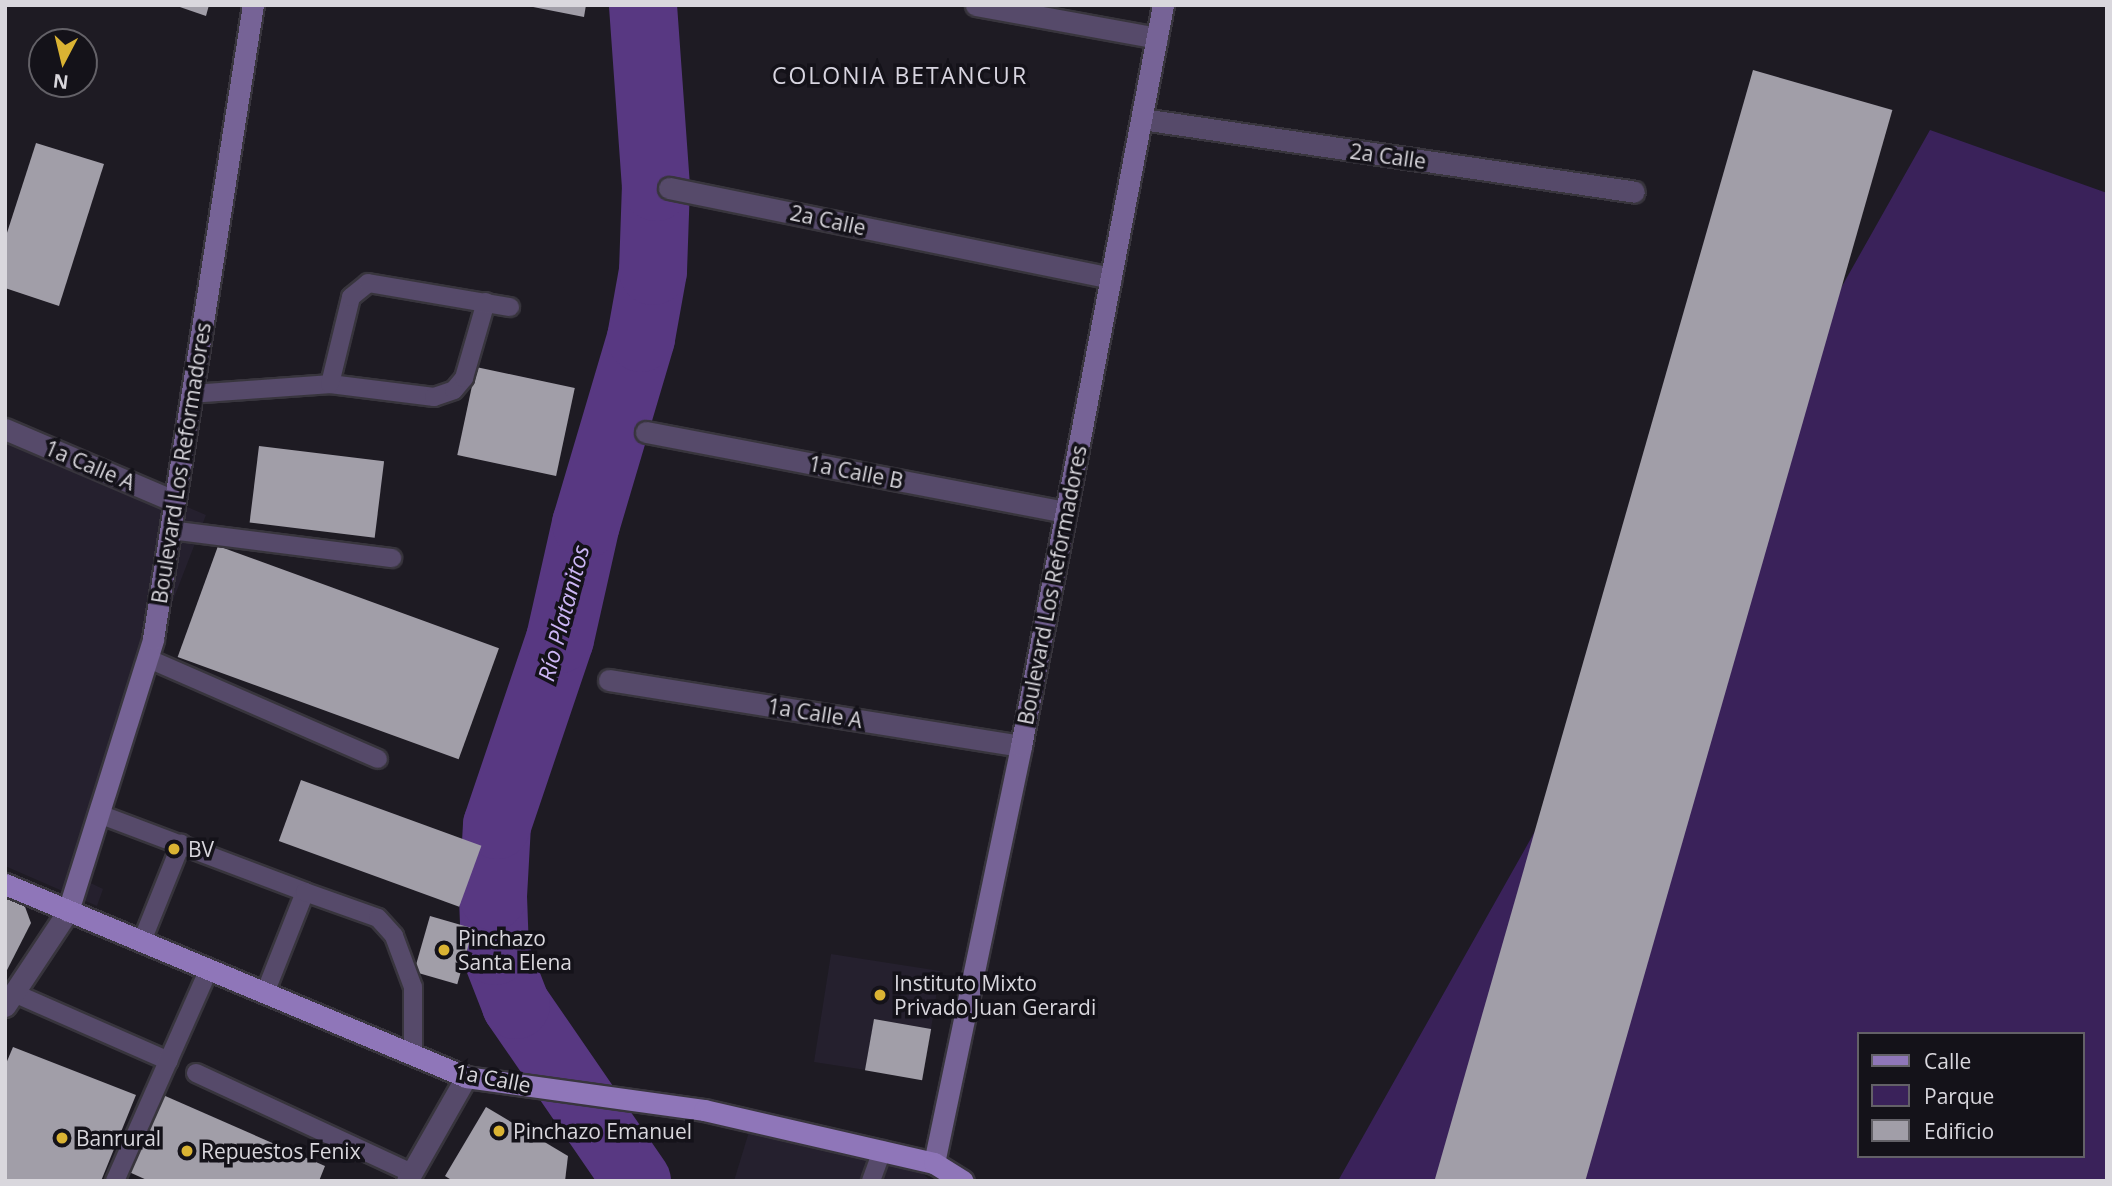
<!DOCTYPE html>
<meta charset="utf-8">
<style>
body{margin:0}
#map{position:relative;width:2112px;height:1186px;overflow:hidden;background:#1e1b23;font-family:"Open Sans",sans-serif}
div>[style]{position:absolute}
.built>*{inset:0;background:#25202e}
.green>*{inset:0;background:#3a225a}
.river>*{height:68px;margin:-34px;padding:0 34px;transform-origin:34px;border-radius:34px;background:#583882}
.building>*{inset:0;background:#a19ea8;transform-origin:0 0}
.roads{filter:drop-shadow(2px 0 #38353d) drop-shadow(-2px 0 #38353d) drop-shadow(0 2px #38353d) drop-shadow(0 -2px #38353d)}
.lane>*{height:18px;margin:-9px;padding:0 9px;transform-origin:9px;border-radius:9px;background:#564a6a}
.street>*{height:21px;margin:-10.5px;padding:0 10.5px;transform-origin:10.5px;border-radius:10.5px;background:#564a6a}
.secondary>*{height:21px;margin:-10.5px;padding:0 10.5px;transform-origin:10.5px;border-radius:10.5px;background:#766396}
.primary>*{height:21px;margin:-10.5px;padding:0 10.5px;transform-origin:10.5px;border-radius:10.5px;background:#8f76b9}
.dots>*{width:19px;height:19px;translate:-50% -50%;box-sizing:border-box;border:4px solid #141219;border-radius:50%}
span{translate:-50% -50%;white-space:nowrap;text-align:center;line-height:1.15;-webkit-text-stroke:7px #141219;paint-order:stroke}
.street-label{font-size:21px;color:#d9d7dd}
.poi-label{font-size:21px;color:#d9d7dd}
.left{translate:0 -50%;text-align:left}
.neighbourhood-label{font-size:23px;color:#d8d5e0;letter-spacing:2px}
.water-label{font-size:23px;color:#ccb6f5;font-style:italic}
.frame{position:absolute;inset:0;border:7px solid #d9d7dd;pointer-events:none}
.legend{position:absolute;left:1857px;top:1032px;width:228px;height:126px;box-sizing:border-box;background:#141219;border:2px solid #636167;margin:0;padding:9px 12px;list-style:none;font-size:21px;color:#d9d7dd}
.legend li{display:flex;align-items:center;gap:14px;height:35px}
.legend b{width:35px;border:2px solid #636167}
.north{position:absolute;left:28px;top:28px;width:70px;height:70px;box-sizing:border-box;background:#141219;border:2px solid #636167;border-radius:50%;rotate:187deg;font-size:19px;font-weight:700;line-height:28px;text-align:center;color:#d9d7dd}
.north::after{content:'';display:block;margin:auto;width:24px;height:32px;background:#dab333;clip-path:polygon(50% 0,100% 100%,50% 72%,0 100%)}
</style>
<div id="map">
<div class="built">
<i style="clip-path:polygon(5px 429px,206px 515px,68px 872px,103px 889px,97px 906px,5px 866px)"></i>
<i style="clip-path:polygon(831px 954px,940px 971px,931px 1029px,874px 1019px,866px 1070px,814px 1062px)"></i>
<i style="clip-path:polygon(755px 1112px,889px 1143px,931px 1181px,734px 1181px)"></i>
</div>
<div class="green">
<i style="clip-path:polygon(evenodd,1930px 130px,2107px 193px,2107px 1181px,1338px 1181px,1930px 130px,1858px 1034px,2082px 1034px,2082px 1156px,1858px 1156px,1858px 1034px)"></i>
</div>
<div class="river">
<i style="left:637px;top:1181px;width:214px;rotate:-124.5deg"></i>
<i style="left:516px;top:1005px;width:58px;rotate:-111.3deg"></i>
<i style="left:495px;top:951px;width:55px;rotate:-92.1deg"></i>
<i style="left:493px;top:896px;width:71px;rotate:-86.8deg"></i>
<i style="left:497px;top:825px;width:196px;rotate:-71.3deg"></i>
<i style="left:560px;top:639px;width:118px;rotate:-77.3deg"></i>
<i style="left:586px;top:524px;width:194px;rotate:-73.5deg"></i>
<i style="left:641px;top:338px;width:68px;rotate:-79.8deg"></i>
<i style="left:653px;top:271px;width:84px;rotate:-88deg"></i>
<i style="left:656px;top:187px;width:182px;rotate:-94.1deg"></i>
</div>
<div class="building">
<i style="clip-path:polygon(174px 5px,209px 5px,206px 16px)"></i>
<i style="clip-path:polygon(523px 5px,586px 5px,584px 17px)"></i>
<i style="left:1753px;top:70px;width:145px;height:1270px;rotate:16deg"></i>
<i style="clip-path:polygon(36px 143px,104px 164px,59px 306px,5px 288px,5px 239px)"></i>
<i style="left:476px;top:367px;width:101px;height:90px;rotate:12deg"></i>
<i style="left:259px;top:446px;width:126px;height:77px;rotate:7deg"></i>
<i style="left:218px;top:546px;width:299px;height:118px;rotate:20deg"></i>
<i style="left:301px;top:780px;width:192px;height:65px;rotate:20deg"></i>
<i style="clip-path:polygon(5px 888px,21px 896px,31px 923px,5px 974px)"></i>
<i style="left:430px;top:916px;width:45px;height:58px;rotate:16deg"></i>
<i style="left:874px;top:1019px;width:58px;height:52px;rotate:10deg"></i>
<i style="clip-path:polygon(13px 1047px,136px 1095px,101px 1181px,5px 1181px,5px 1066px)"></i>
<i style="clip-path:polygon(163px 1095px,325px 1166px,319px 1181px,149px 1181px,129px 1172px)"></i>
<i style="clip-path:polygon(486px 1107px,568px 1156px,565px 1181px,453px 1181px,445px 1176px)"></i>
</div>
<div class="roads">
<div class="lane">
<i style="left:330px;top:384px;width:105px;rotate:7.1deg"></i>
<i style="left:434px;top:397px;width:21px;rotate:-19deg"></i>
<i style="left:454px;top:390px;width:16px;rotate:-50deg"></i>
<i style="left:464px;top:378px;width:79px;rotate:-73.9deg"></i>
<i style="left:191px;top:394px;width:139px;rotate:-4.1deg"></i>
<i style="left:330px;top:384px;width:89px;rotate:-76.4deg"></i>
<i style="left:351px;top:297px;width:22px;rotate:-39deg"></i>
<i style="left:368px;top:283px;width:144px;rotate:9.6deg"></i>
<i style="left:170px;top:530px;width:224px;rotate:7.2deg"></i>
<i style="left:147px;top:658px;width:252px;rotate:23.6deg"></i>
<i style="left:99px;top:814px;width:220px;rotate:20.7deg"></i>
<i style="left:305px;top:892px;width:109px;rotate:111.6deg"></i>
<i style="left:305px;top:892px;width:77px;rotate:19.6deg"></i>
<i style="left:378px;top:918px;width:24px;rotate:48deg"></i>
<i style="left:394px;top:936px;width:54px;rotate:69.6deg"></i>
<i style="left:413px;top:987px;width:69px;rotate:90deg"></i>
<i style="left:142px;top:941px;width:105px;rotate:-68.1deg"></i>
<i style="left:14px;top:993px;width:169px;rotate:23.7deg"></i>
<i style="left:196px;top:1073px;width:237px;rotate:24.9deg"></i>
<i style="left:115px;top:1181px;width:232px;rotate:-66.1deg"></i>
<i style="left:871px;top:1181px;width:33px;rotate:-70deg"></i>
</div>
<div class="street">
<i style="left:976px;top:5px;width:184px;rotate:10.3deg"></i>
<i style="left:1142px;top:119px;width:497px;rotate:8.4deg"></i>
<i style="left:669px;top:188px;width:451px;rotate:11.5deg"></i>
<i style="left:5px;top:429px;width:184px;rotate:23.1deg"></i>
<i style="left:646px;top:432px;width:427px;rotate:10.8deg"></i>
<i style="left:609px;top:680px;width:417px;rotate:9.1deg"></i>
<i style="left:5px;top:1006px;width:114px;rotate:-56.4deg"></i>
<i style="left:407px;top:1181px;width:120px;rotate:-60.4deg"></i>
</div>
<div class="secondary">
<i style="left:68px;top:911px;width:285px;rotate:-72.6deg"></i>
<i style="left:153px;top:639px;width:642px;rotate:-81.04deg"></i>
<i style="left:934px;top:1163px;width:426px;rotate:-78.2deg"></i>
<i style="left:1021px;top:746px;width:754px;rotate:-79.15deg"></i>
</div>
<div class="primary">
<i style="left:5px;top:884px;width:500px;rotate:22.7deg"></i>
<i style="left:466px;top:1077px;width:240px;rotate:7.9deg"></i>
<i style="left:704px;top:1110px;width:236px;rotate:13deg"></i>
<i style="left:934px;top:1163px;width:34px;rotate:32deg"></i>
</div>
</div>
<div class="dots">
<i style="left:174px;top:849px;background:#dab333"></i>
<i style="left:444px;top:950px;background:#dab333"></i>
<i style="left:880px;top:995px;background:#dab333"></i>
<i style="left:499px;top:1131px;background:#dab333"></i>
<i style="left:62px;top:1138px;background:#dab333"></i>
<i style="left:187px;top:1151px;background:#dab333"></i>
</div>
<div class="street-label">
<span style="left:1388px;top:156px;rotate:8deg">2a Calle</span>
<span style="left:828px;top:220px;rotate:12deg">2a Calle</span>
<span style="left:181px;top:463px;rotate:-81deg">Boulevard Los Reformadores</span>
<span style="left:90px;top:465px;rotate:23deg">1a Calle A</span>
<span style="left:856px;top:472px;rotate:11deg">1a Calle B</span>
<span style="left:1052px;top:585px;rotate:-79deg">Boulevard Los Reformadores</span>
<span style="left:815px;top:713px;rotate:9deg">1a Calle A</span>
<span style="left:493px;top:1078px;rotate:11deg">1a Calle</span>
</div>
<div class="poi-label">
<span class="left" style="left:188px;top:849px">BV</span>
<span class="left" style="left:458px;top:950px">Pinchazo<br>Santa Elena</span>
<span class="left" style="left:894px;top:995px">Instituto Mixto<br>Privado Juan Gerardi</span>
<span class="left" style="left:513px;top:1131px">Pinchazo Emanuel</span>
<span class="left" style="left:76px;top:1138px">Banrural</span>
<span class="left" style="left:201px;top:1151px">Repuestos Fenix</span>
</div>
<div class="neighbourhood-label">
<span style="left:900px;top:75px">COLONIA BETANCUR</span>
</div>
<div class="water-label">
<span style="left:563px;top:613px;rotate:-75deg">Río Platanitos</span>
</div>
<div class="frame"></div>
<ul class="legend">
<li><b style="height:9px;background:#8f76b9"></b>Calle</li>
<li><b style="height:19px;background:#3a225a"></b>Parque</li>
<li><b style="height:19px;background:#a19ea8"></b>Edificio</li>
</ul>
<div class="north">N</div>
</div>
